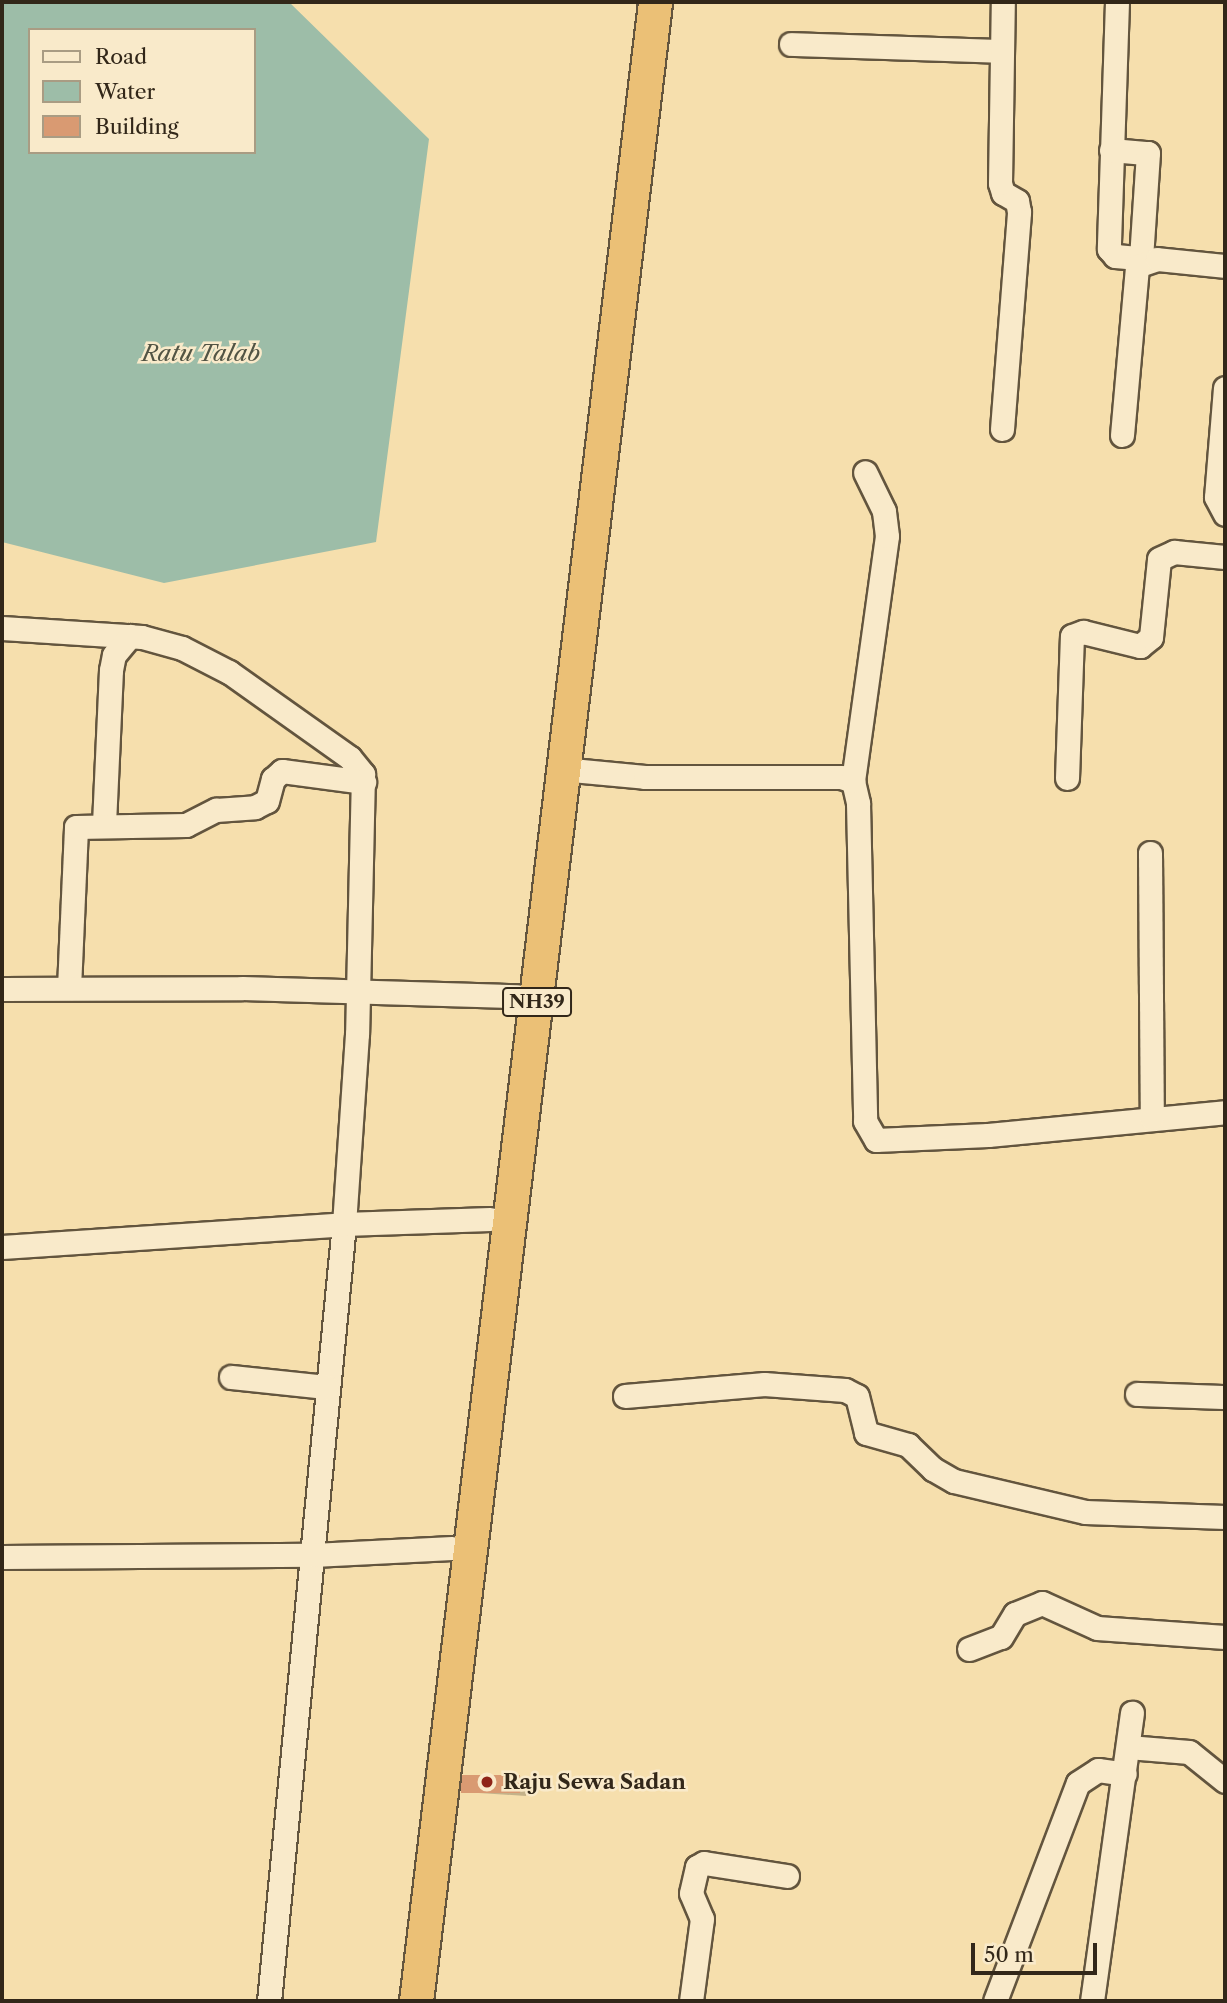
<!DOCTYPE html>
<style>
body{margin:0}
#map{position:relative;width:1227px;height:2003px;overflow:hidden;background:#f6dfad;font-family:"Libre Caslon Text",serif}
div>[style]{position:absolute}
.water>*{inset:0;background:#9dbda8}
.shadow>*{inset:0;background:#0003}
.building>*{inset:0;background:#d99a72;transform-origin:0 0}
.roads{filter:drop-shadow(2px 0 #63553e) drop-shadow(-2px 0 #63553e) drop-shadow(0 2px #63553e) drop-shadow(0 -2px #63553e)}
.minor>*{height:23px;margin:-11.5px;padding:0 11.5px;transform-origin:11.5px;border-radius:11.5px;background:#f9eaca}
.highway>*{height:33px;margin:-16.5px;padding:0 16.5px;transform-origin:16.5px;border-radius:16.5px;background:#ebc076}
.dots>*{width:19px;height:19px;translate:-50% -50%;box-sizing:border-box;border:4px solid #f9eaca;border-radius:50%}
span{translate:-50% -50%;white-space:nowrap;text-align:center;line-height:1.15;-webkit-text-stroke:5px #f9eaca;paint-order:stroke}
.shield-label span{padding:2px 5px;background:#f9eaca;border:2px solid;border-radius:5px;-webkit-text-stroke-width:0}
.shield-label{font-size:19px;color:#322719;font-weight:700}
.poi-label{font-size:21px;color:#322719;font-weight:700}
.left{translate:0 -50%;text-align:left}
.water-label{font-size:23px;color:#525444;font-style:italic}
.frame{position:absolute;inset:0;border:4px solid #322719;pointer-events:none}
.legend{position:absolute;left:28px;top:28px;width:228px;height:126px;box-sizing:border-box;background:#f9eaca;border:2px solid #a99c83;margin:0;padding:9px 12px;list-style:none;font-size:21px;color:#322719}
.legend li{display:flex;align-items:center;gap:14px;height:35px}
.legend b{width:35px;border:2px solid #a99c83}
.scale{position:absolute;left:971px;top:1943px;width:126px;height:32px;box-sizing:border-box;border:4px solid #322719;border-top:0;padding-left:9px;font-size:21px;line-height:24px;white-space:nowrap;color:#322719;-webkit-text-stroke:5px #f9eaca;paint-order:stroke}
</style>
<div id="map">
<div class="water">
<i style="clip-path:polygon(evenodd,2px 2px,289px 2px,429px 139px,376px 542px,164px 583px,2px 542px,2px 2px,30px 30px,254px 30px,254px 152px,30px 152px,30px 30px)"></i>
</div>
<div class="shadow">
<i style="clip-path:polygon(519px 1776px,526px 1780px,526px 1796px,463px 1792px)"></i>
</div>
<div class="building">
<i style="left:461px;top:1775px;width:59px;height:18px"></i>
</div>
<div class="roads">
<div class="minor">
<i style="left:1117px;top:2px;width:247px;rotate:91.9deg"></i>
<i style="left:1109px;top:249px;width:9px;rotate:49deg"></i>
<i style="left:1115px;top:256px;width:32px;rotate:5deg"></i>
<i style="left:791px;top:44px;width:211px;rotate:1.9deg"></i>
<i style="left:1111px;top:150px;width:37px;rotate:5deg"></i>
<i style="left:1148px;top:153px;width:106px;rotate:93.8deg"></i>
<i style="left:1225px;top:388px;width:109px;rotate:94.7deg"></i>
<i style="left:1216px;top:497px;width:19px;rotate:62deg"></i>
<i style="left:1002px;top:429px;width:218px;rotate:-85.5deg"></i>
<i style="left:1019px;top:212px;width:11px;rotate:-100deg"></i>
<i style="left:1017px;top:201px;width:16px;rotate:-150deg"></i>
<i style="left:1003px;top:193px;width:10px;rotate:-107deg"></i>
<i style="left:1000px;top:183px;width:181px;rotate:-89.1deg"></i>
<i style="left:1122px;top:435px;width:170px;rotate:-84.9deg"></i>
<i style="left:1137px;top:266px;width:21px;rotate:-19deg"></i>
<i style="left:1157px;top:259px;width:68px;rotate:5.9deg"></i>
<i style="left:2px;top:628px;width:140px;rotate:3.7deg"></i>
<i style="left:142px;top:637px;width:41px;rotate:15.4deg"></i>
<i style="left:182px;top:648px;width:53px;rotate:27.1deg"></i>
<i style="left:229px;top:672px;width:148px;rotate:35.4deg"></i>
<i style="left:350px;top:758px;width:21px;rotate:51deg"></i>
<i style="left:363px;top:774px;width:260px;rotate:91.3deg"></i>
<i style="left:357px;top:1034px;width:190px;rotate:93.9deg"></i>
<i style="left:344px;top:1224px;width:781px;rotate:95.51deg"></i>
<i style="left:561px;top:769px;width:84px;rotate:5.4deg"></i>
<i style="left:645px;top:777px;width:196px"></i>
<i style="left:841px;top:777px;width:13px;rotate:18deg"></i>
<i style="left:853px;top:781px;width:23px;rotate:77deg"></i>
<i style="left:858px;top:803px;width:318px;rotate:88.7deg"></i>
<i style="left:865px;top:1121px;width:22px;rotate:60deg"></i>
<i style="left:876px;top:1140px;width:112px;rotate:-2.6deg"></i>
<i style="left:988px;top:1135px;width:238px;rotate:-5.5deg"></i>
<i style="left:1067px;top:778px;width:142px;rotate:-88deg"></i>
<i style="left:1072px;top:636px;width:12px;rotate:-20deg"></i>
<i style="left:1083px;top:632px;width:59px;rotate:13.8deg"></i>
<i style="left:1140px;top:646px;width:14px;rotate:-39deg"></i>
<i style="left:1151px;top:637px;width:78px;rotate:-84.1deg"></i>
<i style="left:1159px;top:559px;width:17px;rotate:-25deg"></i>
<i style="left:1174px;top:552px;width:51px;rotate:5.6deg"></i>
<i style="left:853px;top:781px;width:247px;rotate:-82.1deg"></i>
<i style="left:887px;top:536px;width:25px;rotate:-97deg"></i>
<i style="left:884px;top:511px;width:43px;rotate:-116deg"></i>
<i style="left:104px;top:824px;width:154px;rotate:-87.4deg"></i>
<i style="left:111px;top:670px;width:15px;rotate:-79deg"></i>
<i style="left:114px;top:655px;width:25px;rotate:-50deg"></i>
<i style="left:1150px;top:853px;width:265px;rotate:89.6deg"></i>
<i style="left:69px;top:988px;width:161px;rotate:-87.5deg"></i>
<i style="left:76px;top:827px;width:110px;rotate:-1deg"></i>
<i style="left:186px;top:825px;width:34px;rotate:-27deg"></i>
<i style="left:216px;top:810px;width:39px;rotate:-4deg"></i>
<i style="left:255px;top:807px;width:13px;rotate:-27deg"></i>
<i style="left:267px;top:801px;width:23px;rotate:-75deg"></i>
<i style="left:273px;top:779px;width:12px;rotate:-42deg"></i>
<i style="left:282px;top:771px;width:83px;rotate:7.6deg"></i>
<i style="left:2px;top:989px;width:240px;rotate:-0.2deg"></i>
<i style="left:242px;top:988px;width:275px;rotate:1.7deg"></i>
<i style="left:2px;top:1247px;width:343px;rotate:-3.8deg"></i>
<i style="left:344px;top:1224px;width:146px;rotate:-2deg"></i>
<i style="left:231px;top:1377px;width:96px;rotate:6deg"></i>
<i style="left:1137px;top:1394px;width:88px;rotate:2deg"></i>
<i style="left:625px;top:1396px;width:140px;rotate:-4.9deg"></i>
<i style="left:764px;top:1384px;width:81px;rotate:4.2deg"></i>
<i style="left:845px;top:1390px;width:13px;rotate:27deg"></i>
<i style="left:857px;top:1396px;width:38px;rotate:76deg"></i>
<i style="left:866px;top:1433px;width:44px;rotate:15.9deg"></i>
<i style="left:908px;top:1445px;width:35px;rotate:44deg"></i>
<i style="left:933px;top:1469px;width:24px;rotate:30deg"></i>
<i style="left:954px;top:1481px;width:135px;rotate:13.3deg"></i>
<i style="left:1085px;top:1512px;width:140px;rotate:2deg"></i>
<i style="left:2px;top:1557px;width:311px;rotate:-0.4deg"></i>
<i style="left:313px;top:1555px;width:139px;rotate:-2.9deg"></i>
<i style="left:969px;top:1649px;width:34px;rotate:-21deg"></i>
<i style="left:1001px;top:1637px;width:27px;rotate:-59deg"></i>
<i style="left:1015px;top:1614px;width:29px;rotate:-22deg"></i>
<i style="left:1042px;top:1603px;width:60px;rotate:24.4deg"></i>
<i style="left:1097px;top:1628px;width:128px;rotate:4deg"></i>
<i style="left:1128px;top:1747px;width:61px;rotate:4.7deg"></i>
<i style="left:1189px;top:1752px;width:46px;rotate:38.9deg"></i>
<i style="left:691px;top:2001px;width:83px;rotate:-82.4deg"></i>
<i style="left:702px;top:1919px;width:28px;rotate:-113deg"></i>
<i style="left:691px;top:1893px;width:27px;rotate:-77deg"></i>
<i style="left:697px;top:1867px;width:8px;rotate:-30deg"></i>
<i style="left:704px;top:1863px;width:84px;rotate:8.9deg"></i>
<i style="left:995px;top:2001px;width:233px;rotate:-69.2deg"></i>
<i style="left:1078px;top:1783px;width:24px;rotate:-33deg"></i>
<i style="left:1098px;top:1770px;width:27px;rotate:8deg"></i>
<i style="left:1092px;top:2001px;width:291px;rotate:-82.1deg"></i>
</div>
<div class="highway">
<i style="left:416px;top:2001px;width:2013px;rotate:-83.18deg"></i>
</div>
</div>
<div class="dots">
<i style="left:487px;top:1782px;background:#8f2418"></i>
</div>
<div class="shield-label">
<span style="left:537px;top:1002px">NH39</span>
</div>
<div class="poi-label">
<span class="left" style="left:503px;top:1782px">Raju Sewa Sadan</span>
</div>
<div class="water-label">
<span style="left:201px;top:353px">Ratu Talab</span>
</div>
<div class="frame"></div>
<ul class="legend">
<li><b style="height:9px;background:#f9eaca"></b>Road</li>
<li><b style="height:19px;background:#9dbda8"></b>Water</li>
<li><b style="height:19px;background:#d99a72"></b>Building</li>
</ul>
<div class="scale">50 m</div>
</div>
